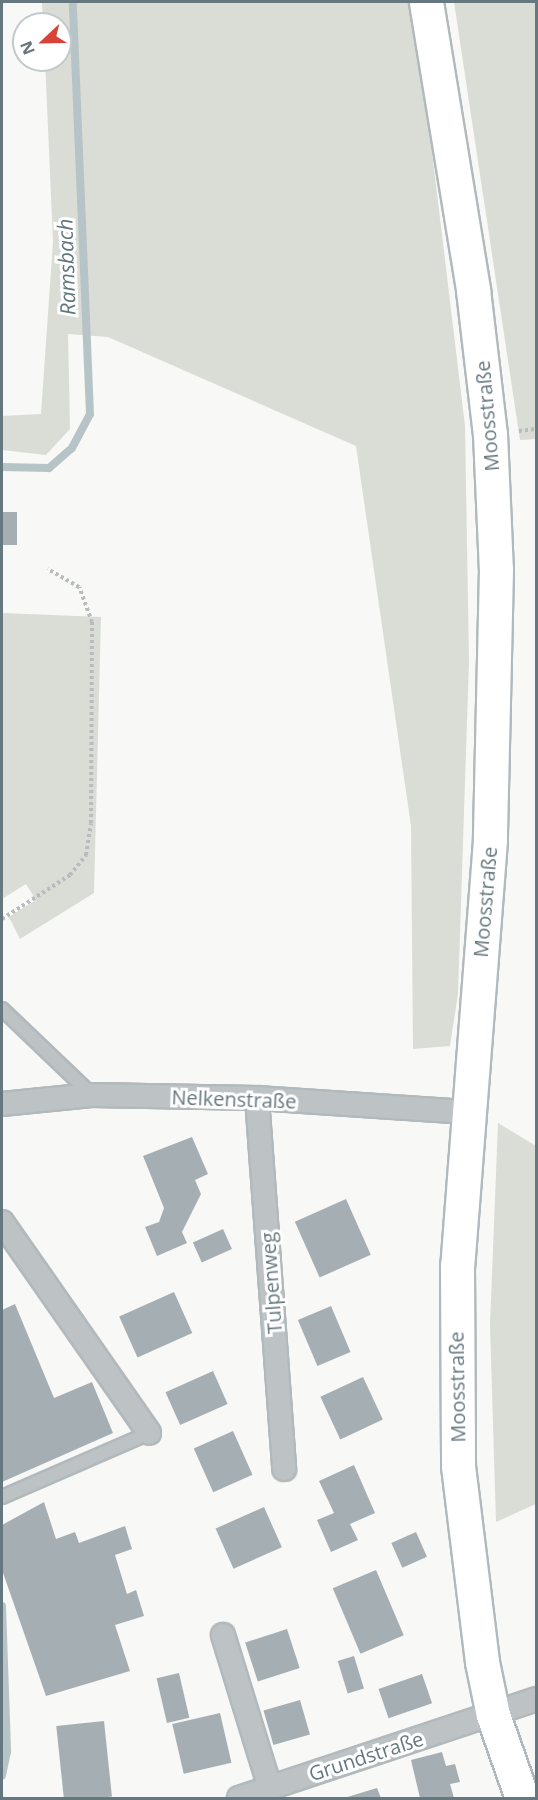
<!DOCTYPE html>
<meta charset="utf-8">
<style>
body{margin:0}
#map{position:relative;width:538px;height:1800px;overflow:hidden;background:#f8f8f6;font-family:"Open Sans",sans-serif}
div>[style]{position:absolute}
.green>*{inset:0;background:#d9ddd5}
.stream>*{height:8px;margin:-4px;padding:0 4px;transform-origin:4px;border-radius:4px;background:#b7c4c7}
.building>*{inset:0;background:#a5afb3;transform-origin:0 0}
.path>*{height:4px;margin-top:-2px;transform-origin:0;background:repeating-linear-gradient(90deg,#b8bcbe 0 3px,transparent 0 6px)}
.roads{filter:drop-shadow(2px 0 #b2b9bc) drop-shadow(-2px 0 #b2b9bc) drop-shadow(0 2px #b2b9bc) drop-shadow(0 -2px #b2b9bc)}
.lane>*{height:12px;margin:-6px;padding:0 6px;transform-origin:6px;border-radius:6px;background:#bdc3c5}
.street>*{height:22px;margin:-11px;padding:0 11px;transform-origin:11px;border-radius:11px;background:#bdc3c5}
.secondary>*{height:33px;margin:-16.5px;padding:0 16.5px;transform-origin:16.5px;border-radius:16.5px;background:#fff}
span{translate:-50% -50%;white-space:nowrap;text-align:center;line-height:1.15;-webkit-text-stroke:6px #fff;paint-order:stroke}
.street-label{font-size:20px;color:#66787f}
.water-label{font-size:21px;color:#607679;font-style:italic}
.frame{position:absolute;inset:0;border:3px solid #66787f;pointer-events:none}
.north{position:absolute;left:12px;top:12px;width:60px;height:60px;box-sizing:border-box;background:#fff;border:2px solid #c2c9cc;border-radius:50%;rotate:248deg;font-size:16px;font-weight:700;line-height:24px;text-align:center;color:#66787f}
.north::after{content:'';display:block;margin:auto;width:21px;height:27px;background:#d74338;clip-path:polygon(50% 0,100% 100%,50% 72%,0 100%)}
</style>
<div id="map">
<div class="green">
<i style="clip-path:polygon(42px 2px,414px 2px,465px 426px,469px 661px,458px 994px,450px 1046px,413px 1049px,411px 826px,356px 446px,108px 337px,68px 334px,70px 429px,46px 455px,2px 450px,2px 416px,41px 414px,53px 242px,45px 60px,60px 60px,60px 24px,43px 24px)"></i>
<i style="clip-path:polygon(454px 2px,536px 2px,536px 439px,520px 440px)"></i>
<i style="clip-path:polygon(2px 613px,101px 617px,94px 893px,20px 939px,9px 917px,36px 900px,26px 884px,2px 899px)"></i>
<i style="clip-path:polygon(498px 1123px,536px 1146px,536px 1504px,496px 1522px,490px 1325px)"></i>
</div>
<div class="stream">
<i style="left:2px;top:467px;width:47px;rotate:1.2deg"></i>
<i style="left:49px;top:468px;width:30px;rotate:-41deg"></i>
<i style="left:72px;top:448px;width:38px;rotate:-62deg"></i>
<i style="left:90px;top:414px;width:412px;rotate:-92.4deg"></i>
<i style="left:2px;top:1606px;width:146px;rotate:88deg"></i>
<i style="left:7px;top:1752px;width:24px;rotate:102deg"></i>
</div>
<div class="building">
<i style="left:2px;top:512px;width:15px;height:33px"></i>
<i style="clip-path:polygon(192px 1137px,208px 1174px,195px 1180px,201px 1194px,182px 1232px,187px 1243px,157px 1256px,145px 1227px,159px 1222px,164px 1208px,143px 1156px)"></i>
<i style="left:346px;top:1199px;width:61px;height:56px;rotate:66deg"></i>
<i style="left:223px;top:1229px;width:22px;height:33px;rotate:66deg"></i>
<i style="left:174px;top:1292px;width:45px;height:60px;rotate:66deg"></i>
<i style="clip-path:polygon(15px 1304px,54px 1398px,92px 1382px,113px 1433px,2px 1482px,2px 1310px)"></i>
<i style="left:331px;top:1306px;width:50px;height:36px;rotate:67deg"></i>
<i style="left:213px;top:1371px;width:36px;height:52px;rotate:66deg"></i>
<i style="left:363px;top:1377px;width:47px;height:47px;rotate:65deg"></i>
<i style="left:233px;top:1431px;width:48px;height:43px;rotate:66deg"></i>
<i style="clip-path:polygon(354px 1465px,375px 1513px,350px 1524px,358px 1540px,331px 1552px,317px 1520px,334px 1513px,319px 1481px)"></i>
<i style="clip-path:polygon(44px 1502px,56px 1539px,75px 1532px,79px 1543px,125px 1526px,132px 1549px,115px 1555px,127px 1594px,136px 1590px,144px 1616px,115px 1625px,130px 1671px,46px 1696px,2px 1570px,2px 1525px)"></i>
<i style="left:264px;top:1507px;width:44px;height:53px;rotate:66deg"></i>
<i style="left:416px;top:1532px;width:27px;height:27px;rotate:66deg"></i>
<i style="left:376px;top:1570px;width:71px;height:47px;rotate:67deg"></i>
<i style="left:287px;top:1629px;width:41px;height:44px;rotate:72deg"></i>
<i style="left:354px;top:1656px;width:34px;height:17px;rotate:73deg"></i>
<i style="left:179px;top:1673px;width:46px;height:23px;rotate:77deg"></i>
<i style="left:422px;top:1674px;width:31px;height:46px;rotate:71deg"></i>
<i style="left:300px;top:1700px;width:36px;height:38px;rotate:74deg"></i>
<i style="left:220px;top:1713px;width:51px;height:49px;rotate:77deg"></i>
<i style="left:104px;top:1721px;width:76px;height:48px;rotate:84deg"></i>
<i style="clip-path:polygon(442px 1752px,446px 1766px,455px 1764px,460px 1782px,450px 1784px,454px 1798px,420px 1798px,411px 1760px)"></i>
<i style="clip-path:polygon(377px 1788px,381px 1798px,344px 1798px)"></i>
</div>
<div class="path">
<i style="left:519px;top:431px;width:17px;rotate:-7deg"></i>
<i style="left:2px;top:919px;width:81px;rotate:-32.9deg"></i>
<i style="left:70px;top:875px;width:26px;rotate:-51deg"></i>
<i style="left:86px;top:855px;width:32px;rotate:-81deg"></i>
<i style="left:91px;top:823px;width:201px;rotate:-89.7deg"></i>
<i style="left:92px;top:622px;width:37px;rotate:-110deg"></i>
<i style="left:79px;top:587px;width:36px;rotate:-150deg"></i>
</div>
<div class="roads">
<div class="lane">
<i style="left:2px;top:1009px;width:124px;rotate:43.7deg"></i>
<i style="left:2px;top:1497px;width:160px;rotate:-23.5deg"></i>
</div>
<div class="street">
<i style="left:257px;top:1098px;width:372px;rotate:85.8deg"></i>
<i style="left:2px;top:1104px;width:90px;rotate:-5.7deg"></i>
<i style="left:92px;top:1095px;width:165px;rotate:1deg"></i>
<i style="left:257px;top:1098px;width:210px;rotate:3.8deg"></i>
<i style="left:2px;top:1222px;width:257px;rotate:55.1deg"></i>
<i style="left:223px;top:1635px;width:160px;rotate:72.9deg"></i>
<i style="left:239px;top:1798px;width:313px;rotate:-18.4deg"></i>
</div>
<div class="secondary">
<i style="left:426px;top:2px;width:292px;rotate:80.7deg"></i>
<i style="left:473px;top:290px;width:145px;rotate:83.3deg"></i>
<i style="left:490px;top:434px;width:135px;rotate:87.5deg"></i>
<i style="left:496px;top:569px;width:271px;rotate:91.3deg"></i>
<i style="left:490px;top:840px;width:426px;rotate:94.4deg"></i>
<i style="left:457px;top:1265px;width:201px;rotate:89.7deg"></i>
<i style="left:458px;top:1466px;width:197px;rotate:83deg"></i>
<i style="left:482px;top:1662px;width:54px;rotate:78.3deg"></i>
<i style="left:493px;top:1715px;width:88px;rotate:70.7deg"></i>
</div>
</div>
<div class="street-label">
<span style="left:487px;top:416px;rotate:-95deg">Moosstraße</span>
<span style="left:485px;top:902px;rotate:-85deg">Moosstraße</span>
<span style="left:234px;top:1099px;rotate:2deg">Nelkenstraße</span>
<span style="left:271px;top:1283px;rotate:-94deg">Tulpenweg</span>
<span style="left:457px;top:1387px;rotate:-91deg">Moosstraße</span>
<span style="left:366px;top:1756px;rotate:-18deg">Grundstraße</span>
</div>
<div class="water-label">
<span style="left:66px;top:267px;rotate:-92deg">Ramsbach</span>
</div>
<div class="frame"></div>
<div class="north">N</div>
</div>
